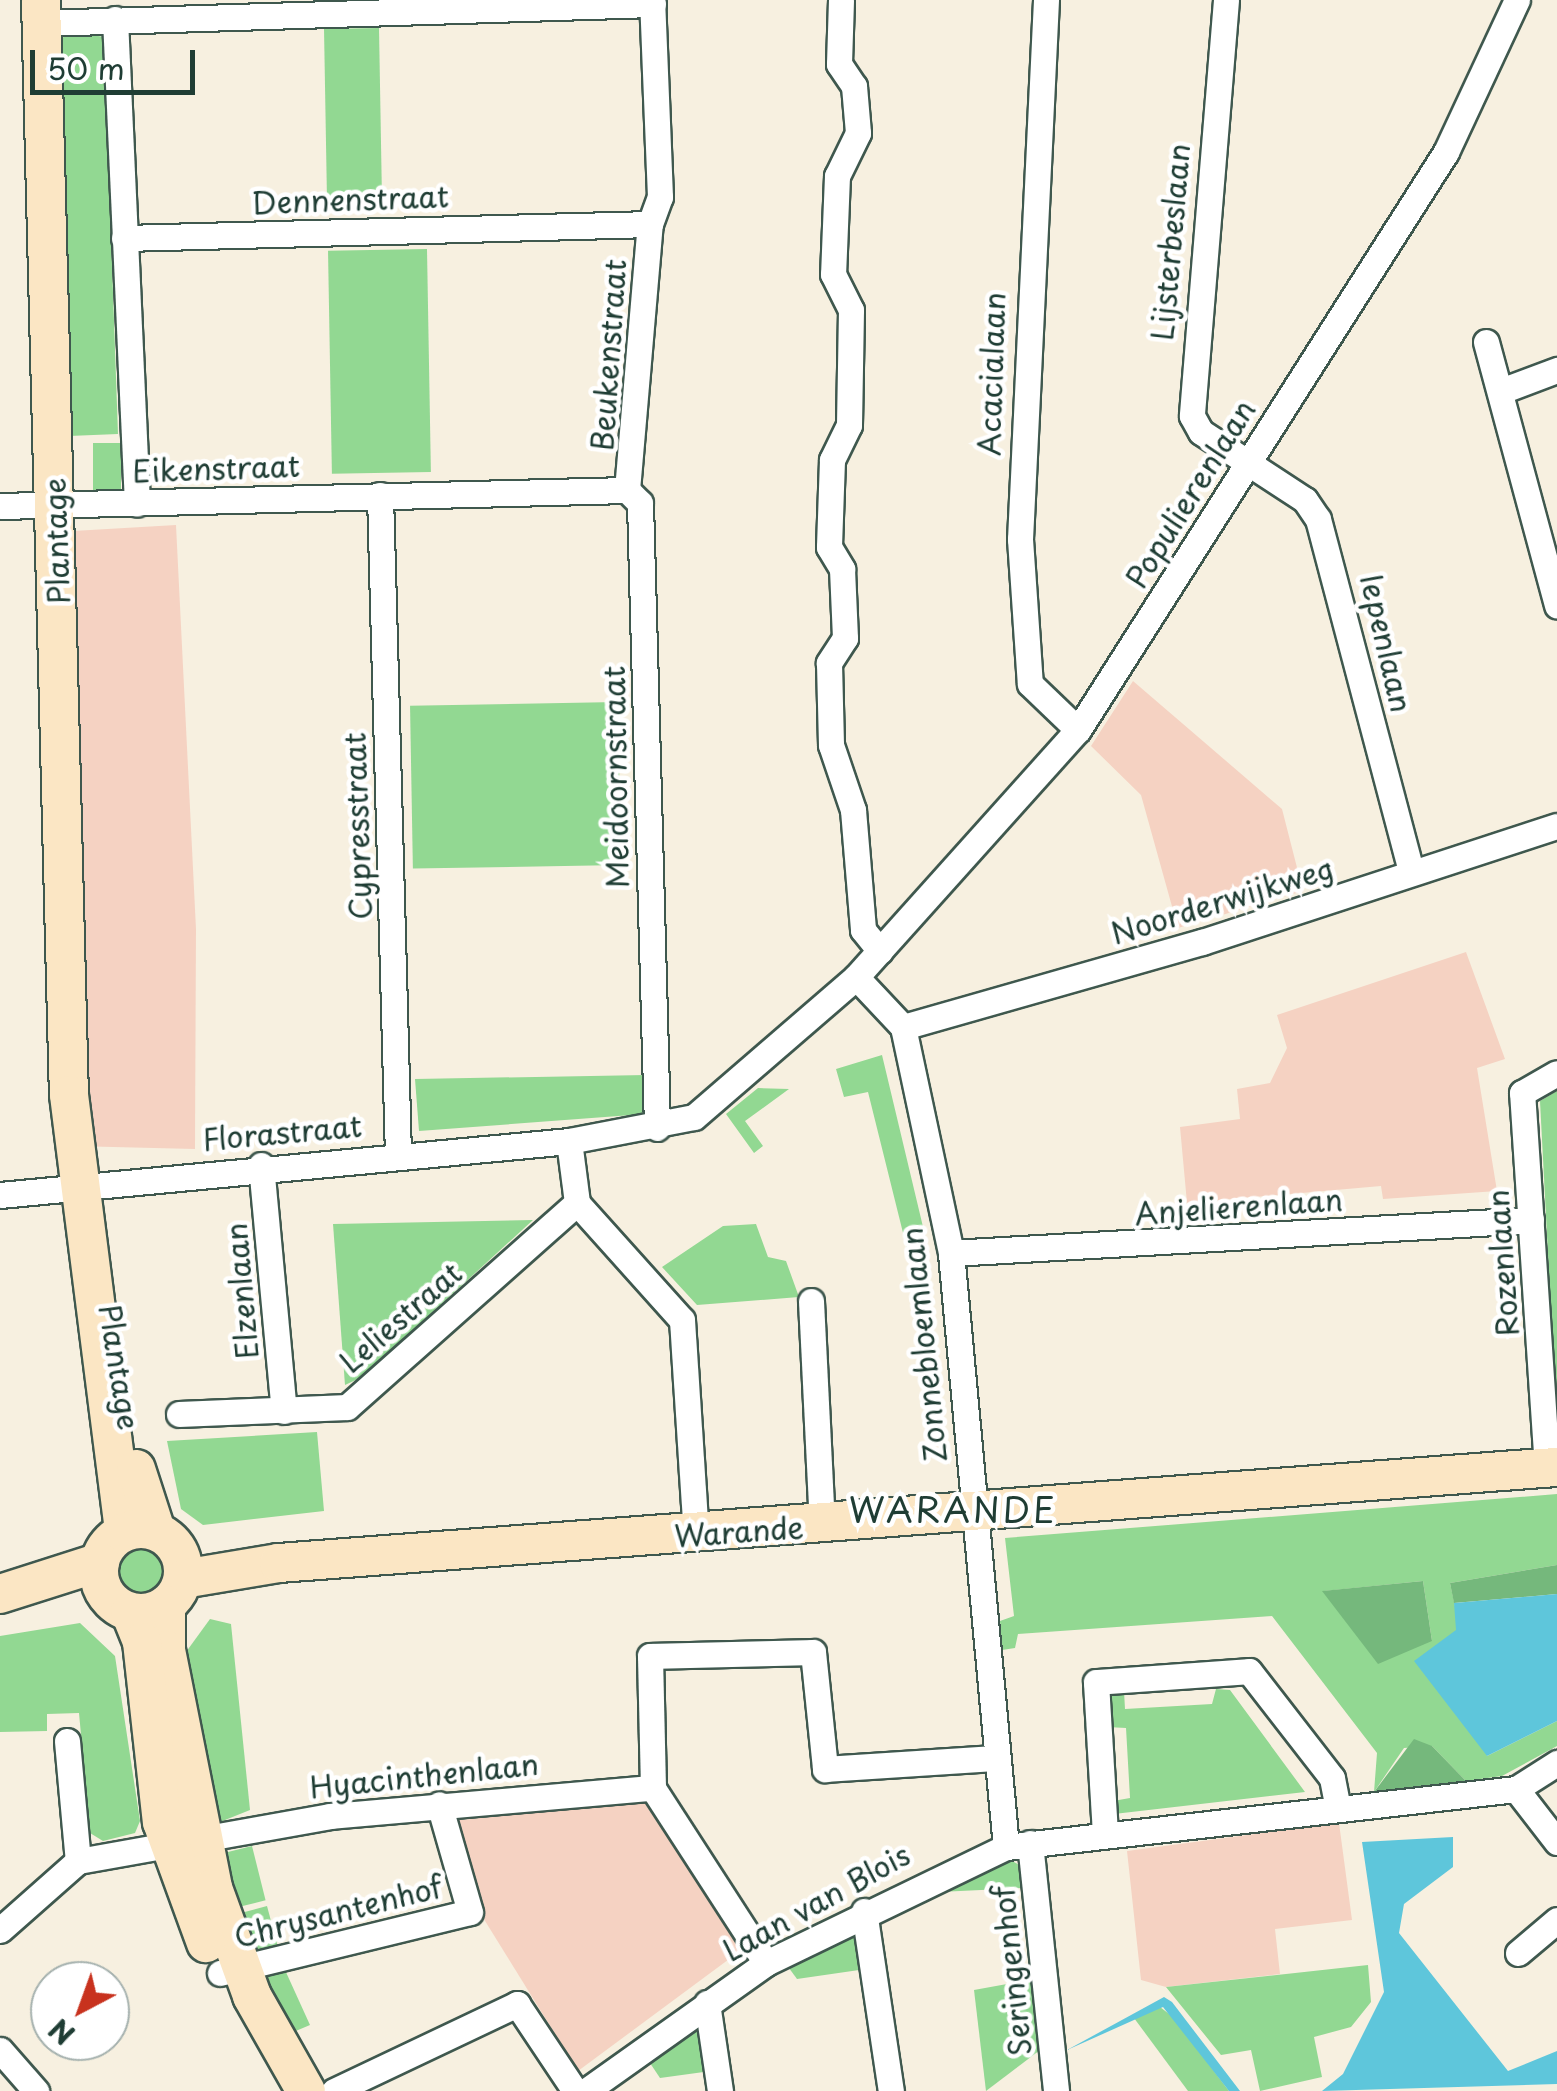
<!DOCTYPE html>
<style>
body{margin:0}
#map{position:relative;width:1557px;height:2091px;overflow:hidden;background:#f7f0e0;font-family:"Playpen Sans",sans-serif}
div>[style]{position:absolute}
.built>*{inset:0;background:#f5d2c2}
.green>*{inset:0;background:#92d892;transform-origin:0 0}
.round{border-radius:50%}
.forest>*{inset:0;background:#75b87c}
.water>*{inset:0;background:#5ec6db}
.roads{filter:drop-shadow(2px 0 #3f584e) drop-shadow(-2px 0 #3f584e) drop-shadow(0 2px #3f584e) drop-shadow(0 -2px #3f584e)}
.street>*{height:25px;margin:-12.5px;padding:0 12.5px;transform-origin:12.5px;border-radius:12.5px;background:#fff}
.secondary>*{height:38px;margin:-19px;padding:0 19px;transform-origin:19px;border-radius:19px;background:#fbe6c4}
.secondary>.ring{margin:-19px;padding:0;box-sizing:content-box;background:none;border:38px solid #fbe6c4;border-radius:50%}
span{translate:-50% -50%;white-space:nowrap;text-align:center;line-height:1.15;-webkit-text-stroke:9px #fff;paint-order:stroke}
.street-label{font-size:30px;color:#1f3d34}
.quarter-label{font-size:35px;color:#1f3d34;letter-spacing:2.5px}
.north{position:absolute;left:30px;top:1961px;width:100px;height:100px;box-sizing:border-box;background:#fff;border:2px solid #a5b1ae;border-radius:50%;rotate:221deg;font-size:28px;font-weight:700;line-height:40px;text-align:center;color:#1f3d34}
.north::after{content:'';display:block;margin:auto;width:35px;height:45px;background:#c8321e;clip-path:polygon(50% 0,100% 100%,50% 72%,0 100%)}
.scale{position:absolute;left:30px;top:50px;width:165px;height:45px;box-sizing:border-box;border:5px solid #1f3d34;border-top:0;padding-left:12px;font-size:30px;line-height:35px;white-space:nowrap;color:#1f3d34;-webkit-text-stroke:8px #fff;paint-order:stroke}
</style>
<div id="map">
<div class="built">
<i style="clip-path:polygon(176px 525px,196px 929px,195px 1149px,72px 1146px,56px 532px)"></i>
<i style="clip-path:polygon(1133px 681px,1282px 809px,1303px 891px,1178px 928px,1141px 795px,1091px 746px)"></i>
<i style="clip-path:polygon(1466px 952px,1505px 1059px,1477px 1068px,1497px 1191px,1383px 1199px,1381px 1186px,1187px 1203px,1180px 1127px,1240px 1119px,1237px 1089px,1270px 1083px,1287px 1048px,1277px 1015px)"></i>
<i style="clip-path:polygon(649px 1801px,740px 1951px,578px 2071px,477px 1908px,451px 1821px)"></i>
<i style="clip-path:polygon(1339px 1823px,1352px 1920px,1275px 1929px,1280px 1974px,1166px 1987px,1141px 1980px,1127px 1851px)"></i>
</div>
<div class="green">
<i style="left:379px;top:28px;width:180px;height:55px;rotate:89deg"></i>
<i style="clip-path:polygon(75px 32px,104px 37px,118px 434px,69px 436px,55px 41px)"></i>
<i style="left:427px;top:249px;width:223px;height:99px;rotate:89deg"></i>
<i style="left:121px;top:443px;width:51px;height:28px;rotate:90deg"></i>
<i style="left:618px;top:702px;width:163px;height:208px;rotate:89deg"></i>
<i style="clip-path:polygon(882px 1055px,929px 1252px,909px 1257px,868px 1092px,844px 1097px,836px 1069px)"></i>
<i style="clip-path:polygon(646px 1075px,645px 1114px,419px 1131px,415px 1079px)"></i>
<i style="clip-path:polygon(758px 1088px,789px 1089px,745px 1121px,763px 1146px,754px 1153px,726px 1114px)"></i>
<i style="clip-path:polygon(1557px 1091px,1557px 1427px,1540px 1101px)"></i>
<i style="clip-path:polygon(533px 1220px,362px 1377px,345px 1385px,333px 1224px)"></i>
<i style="clip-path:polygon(756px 1224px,768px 1257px,786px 1261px,799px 1297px,697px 1305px,662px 1267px,723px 1226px)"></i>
<i style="clip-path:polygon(317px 1432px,324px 1511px,203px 1525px,181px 1509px,167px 1441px)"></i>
<i style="clip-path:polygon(evenodd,1557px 1494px,1557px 1565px,1450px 1583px,1487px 1756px,1557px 1721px,1557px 1746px,1502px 1776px,1466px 1781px,1432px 1746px,1404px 1748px,1374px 1792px,1377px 1753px,1272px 1616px,1018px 1634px,1015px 1648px,1002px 1650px,1000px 1621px,1014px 1616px,1005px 1538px,1557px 1494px,1423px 1581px,1432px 1641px,1323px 1591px,1324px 1591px,1423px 1581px)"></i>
<i class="round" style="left:114px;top:1544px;width:56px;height:56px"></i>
<i style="clip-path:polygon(210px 1619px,231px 1624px,250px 1810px,210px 1826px,184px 1683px,186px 1652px)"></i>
<i style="clip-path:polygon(80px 1623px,115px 1656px,140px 1821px,135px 1833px,103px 1841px,90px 1833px,79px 1713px,47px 1714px,47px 1731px,0 1732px,0 1636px)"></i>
<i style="clip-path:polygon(1216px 1689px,1230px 1690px,1305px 1792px,1114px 1814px,1113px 1801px,1130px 1798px,1126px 1728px,1107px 1727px,1107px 1698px,1124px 1691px,1125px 1709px,1212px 1704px)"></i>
<i style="left:252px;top:1846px;width:56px;height:31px;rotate:76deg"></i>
<i style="clip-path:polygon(1005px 1857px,1021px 1866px,1022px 1888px,939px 1892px)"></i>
<i style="left:267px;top:1906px;width:51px;height:28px;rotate:75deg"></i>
<i style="clip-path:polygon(846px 1930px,859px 1933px,866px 1969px,797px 1979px,786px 1964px)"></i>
<i style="clip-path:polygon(1368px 1965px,1371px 2002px,1351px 2027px,1314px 2037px,1322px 2077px,1260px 2091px,1251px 2050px,1221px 2055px,1166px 1987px)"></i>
<i style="clip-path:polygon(285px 1970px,310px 2025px,291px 2033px,262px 1976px)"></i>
<i style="clip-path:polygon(1035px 1979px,1044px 2047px,986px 2091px,974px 1990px)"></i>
<i style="clip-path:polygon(1160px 2007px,1173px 2017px,1229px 2091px,1188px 2091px,1134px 2018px)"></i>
<i style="clip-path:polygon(689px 2026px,706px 2036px,711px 2071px,660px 2078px,646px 2057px)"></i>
</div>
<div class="forest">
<i style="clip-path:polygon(1557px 1565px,1557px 1594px,1454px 1603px,1450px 1583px)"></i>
<i style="clip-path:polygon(1423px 1581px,1432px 1641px,1378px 1664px,1322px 1591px)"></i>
<i style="clip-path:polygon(1414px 1739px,1432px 1746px,1466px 1781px,1374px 1792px)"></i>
</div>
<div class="water">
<i style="clip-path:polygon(1557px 1594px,1557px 1721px,1487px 1756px,1414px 1661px,1456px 1630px,1454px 1603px)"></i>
<i style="clip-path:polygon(1453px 1837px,1453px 1867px,1404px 1904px,1399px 1933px,1508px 2071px,1557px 2051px,1557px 2084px,1322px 2091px,1343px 2074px,1384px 1992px,1362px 1842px)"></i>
<i style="clip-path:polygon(1164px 1997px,1172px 2002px,1240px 2091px,1229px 2091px,1163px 2007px,1067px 2050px)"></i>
</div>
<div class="roads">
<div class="street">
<i style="left:841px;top:0;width:64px;rotate:91.8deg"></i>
<i style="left:839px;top:64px;width:27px;rotate:56deg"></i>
<i style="left:854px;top:86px;width:47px;rotate:85.1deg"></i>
<i style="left:858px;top:133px;width:48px;rotate:116deg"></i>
<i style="left:837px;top:176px;width:98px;rotate:92.3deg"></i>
<i style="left:833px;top:274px;width:40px;rotate:63.4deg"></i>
<i style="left:851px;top:310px;width:115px;rotate:91deg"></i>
<i style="left:849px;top:425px;width:39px;rotate:116deg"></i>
<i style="left:832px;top:460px;width:87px;rotate:92deg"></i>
<i style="left:829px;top:547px;width:26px;rotate:59deg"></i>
<i style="left:842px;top:569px;width:69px;rotate:87.5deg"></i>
<i style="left:845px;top:638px;width:30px;rotate:123deg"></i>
<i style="left:829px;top:663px;width:82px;rotate:88.6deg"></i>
<i style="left:831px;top:745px;width:69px;rotate:71.3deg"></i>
<i style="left:853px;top:810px;width:120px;rotate:85.2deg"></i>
<i style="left:863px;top:930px;width:27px;rotate:51deg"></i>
<i style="left:1046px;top:0;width:540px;rotate:92.76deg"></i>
<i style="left:1020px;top:539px;width:145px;rotate:86.1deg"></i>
<i style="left:1030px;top:684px;width:66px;rotate:43.8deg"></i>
<i style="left:1226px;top:0;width:417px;rotate:94.7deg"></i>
<i style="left:1192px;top:416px;width:18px;rotate:61deg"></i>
<i style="left:1201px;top:432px;width:124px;rotate:33.2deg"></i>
<i style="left:1305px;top:500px;width:23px;rotate:56deg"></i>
<i style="left:1318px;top:519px;width:365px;rotate:75.2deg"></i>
<i style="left:115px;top:19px;width:485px;rotate:87.4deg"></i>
<i style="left:41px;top:23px;width:612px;rotate:-1.78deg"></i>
<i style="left:124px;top:238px;width:526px;rotate:-1.52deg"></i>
<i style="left:650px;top:224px;width:29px;rotate:-70deg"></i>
<i style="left:660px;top:197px;width:197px;rotate:-92.3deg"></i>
<i style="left:1486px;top:342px;width:273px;rotate:74.9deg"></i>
<i style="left:1501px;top:391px;width:60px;rotate:-20.6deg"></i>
<i style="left:627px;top:490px;width:18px;rotate:45deg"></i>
<i style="left:640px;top:503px;width:625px;rotate:88.44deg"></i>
<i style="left:627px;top:490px;width:267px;rotate:-85.1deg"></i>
<i style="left:380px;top:495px;width:661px;rotate:88.44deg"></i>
<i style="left:0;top:506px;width:627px;rotate:-1.46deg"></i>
<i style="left:856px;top:977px;width:69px;rotate:46.8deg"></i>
<i style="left:903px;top:1027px;width:231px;rotate:78deg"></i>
<i style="left:951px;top:1253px;width:597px;rotate:84.71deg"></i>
<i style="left:903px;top:1027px;width:311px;rotate:-15.9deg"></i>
<i style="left:1202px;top:942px;width:373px;rotate:-18.1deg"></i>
<i style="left:569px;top:1141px;width:63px;rotate:82.6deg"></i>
<i style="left:261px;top:1165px;width:247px;rotate:84.7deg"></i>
<i style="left:0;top:1195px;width:572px;rotate:-5.42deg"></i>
<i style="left:569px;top:1141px;width:127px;rotate:-10.9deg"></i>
<i style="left:694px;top:1117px;width:214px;rotate:-40.8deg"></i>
<i style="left:856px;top:977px;width:332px;rotate:-48.1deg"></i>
<i style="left:1078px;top:730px;width:685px;rotate:-57.52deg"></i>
<i style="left:1446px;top:152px;width:168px;rotate:-65deg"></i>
<i style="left:577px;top:1203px;width:157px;rotate:48.1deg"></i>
<i style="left:682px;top:1320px;width:214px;rotate:86.3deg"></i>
<i style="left:951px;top:1253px;width:581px;rotate:-3.26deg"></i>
<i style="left:811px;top:1301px;width:223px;rotate:87.2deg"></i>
<i style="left:179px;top:1414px;width:168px;rotate:-2.4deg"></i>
<i style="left:347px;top:1407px;width:307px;rotate:-41.6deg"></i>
<i style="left:1547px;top:1468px;width:376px;rotate:-93.8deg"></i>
<i style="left:1522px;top:1093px;width:40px;rotate:-29.7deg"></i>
<i style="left:67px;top:1741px;width:121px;rotate:84.8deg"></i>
<i style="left:1516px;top:1789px;width:67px;rotate:52.3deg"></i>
<i style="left:1105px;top:1834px;width:152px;rotate:-93.4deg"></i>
<i style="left:1096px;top:1682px;width:153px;rotate:-4.1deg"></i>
<i style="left:1249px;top:1671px;width:135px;rotate:52.2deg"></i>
<i style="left:1332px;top:1778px;width:31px;rotate:79deg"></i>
<i style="left:1030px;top:1843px;width:249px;rotate:84deg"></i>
<i style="left:864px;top:1911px;width:182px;rotate:81.5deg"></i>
<i style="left:0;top:1930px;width:104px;rotate:-41.5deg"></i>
<i style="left:78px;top:1861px;width:256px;rotate:-10.1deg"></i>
<i style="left:330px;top:1816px;width:324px;rotate:-5deg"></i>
<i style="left:1518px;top:1953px;width:51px;rotate:-40.2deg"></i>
<i style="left:766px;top:1963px;width:208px;rotate:-122.9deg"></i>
<i style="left:653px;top:1788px;width:132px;rotate:-91.3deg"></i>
<i style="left:650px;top:1656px;width:163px;rotate:-1.4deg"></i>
<i style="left:813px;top:1652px;width:118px;rotate:84.1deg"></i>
<i style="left:825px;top:1769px;width:169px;rotate:-3.7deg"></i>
<i style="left:220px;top:1973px;width:257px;rotate:-13.7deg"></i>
<i style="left:470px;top:1912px;width:112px;rotate:-106deg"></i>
<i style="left:707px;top:2003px;width:89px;rotate:81.6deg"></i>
<i style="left:0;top:2050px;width:55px;rotate:48.7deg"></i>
<i style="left:334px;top:2091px;width:203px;rotate:-25.4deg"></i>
<i style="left:517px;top:2004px;width:105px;rotate:56.3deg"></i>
<i style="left:586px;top:2091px;width:221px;rotate:-35.4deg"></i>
<i style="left:766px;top:1963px;width:267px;rotate:-25.8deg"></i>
<i style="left:1006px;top:1847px;width:513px;rotate:-6.49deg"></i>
<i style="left:1516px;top:1789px;width:49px;rotate:-32.4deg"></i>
</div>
<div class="secondary">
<i style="left:41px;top:0;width:1095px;rotate:88.54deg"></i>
<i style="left:69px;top:1095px;width:440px;rotate:82.8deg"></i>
<i style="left:136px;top:1469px;width:65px;rotate:72.1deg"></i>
<i class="ring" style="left:99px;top:1529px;width:46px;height:46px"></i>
<i style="left:183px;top:1579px;width:97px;rotate:-9.5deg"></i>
<i style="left:279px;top:1563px;width:1282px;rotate:-4.3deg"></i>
<i style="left:0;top:1594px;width:105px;rotate:-17.7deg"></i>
<i style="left:166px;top:1605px;width:45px;rotate:90deg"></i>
<i style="left:166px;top:1650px;width:243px;rotate:78.8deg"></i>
<i style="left:213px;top:1888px;width:115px;rotate:70.1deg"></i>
<i style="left:252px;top:1996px;width:109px;rotate:60.4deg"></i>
<i style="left:130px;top:1612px;width:32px;rotate:68deg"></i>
<i style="left:142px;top:1642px;width:181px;rotate:83.7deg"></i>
<i style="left:162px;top:1822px;width:129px;rotate:70deg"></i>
</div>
</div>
<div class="street-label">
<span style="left:350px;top:199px;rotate:-2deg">Dennenstraat</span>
<span style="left:1170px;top:242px;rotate:-85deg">Lijsterbeslaan</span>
<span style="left:608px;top:355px;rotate:-86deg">Beukenstraat</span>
<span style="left:991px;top:374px;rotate:-88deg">Acacialaan</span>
<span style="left:216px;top:468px;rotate:-2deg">Eikenstraat</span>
<span style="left:1190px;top:493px;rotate:-58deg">Populierenlaan</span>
<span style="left:56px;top:541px;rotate:-92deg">Plantage</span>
<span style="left:1387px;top:643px;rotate:77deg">Iepenlaan</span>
<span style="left:615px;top:777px;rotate:-91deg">Meidoornstraat</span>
<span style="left:357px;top:826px;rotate:-92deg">Cypresstraat</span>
<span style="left:1222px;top:900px;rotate:-17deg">Noorderwijkweg</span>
<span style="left:282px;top:1132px;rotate:-5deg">Florastraat</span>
<span style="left:1239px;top:1206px;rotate:-4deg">Anjelierenlaan</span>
<span style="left:1502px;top:1263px;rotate:-94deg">Rozenlaan</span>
<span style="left:241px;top:1291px;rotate:-95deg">Elzenlaan</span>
<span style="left:400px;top:1317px;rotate:-41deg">Leliestraat</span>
<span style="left:923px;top:1345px;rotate:-96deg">Zonnebloemlaan</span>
<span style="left:120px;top:1367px;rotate:81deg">Plantage</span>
<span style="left:739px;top:1531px;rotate:-4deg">Warande</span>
<span style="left:424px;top:1775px;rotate:-6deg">Hyacinthenlaan</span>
<span style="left:816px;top:1902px;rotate:-29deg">Laan van Blois</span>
<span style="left:338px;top:1911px;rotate:-14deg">Chrysantenhof</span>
<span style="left:1011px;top:1971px;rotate:-96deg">Seringenhof</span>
</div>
<div class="quarter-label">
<span style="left:953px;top:1509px">WARANDE</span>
</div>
<div class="north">N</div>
<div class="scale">50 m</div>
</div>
